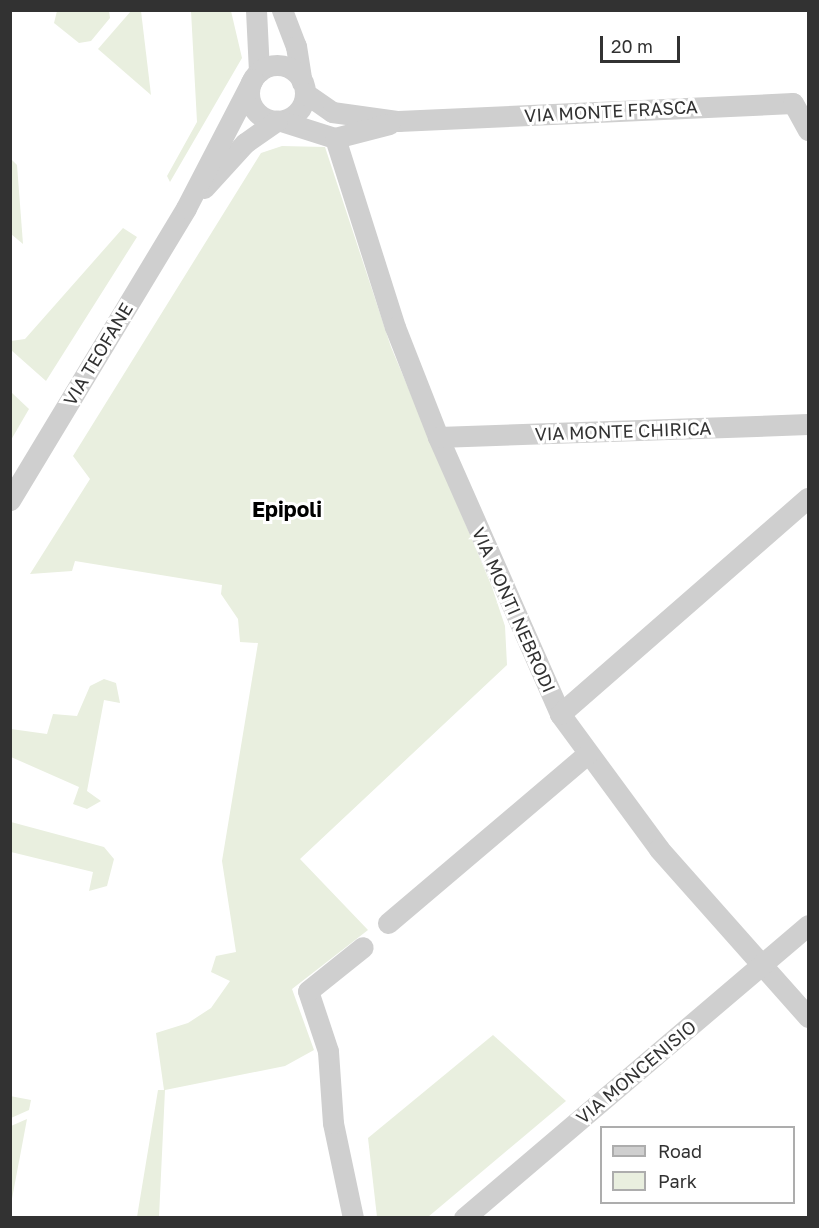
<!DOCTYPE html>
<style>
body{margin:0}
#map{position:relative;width:819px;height:1228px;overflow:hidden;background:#fff;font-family:"Golos Text",sans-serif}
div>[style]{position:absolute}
.green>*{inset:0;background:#e9efdf}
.street>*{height:21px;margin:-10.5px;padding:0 10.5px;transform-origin:10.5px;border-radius:10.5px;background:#cfcfcf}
.street>.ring{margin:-10.5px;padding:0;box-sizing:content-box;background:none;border:21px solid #cfcfcf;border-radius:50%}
span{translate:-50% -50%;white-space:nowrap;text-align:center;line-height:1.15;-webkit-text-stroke:6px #fff;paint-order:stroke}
.street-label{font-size:18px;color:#323232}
.quarter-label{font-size:21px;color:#000;font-weight:700}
.frame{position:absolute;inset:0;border:12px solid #323232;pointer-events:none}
.legend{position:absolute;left:600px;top:1126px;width:195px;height:78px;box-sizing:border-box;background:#fff;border:2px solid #adadad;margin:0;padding:8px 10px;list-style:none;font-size:18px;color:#323232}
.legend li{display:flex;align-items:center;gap:12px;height:30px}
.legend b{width:30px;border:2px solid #adadad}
.scale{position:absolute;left:600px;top:36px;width:80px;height:27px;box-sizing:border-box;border:3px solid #323232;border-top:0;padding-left:8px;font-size:18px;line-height:21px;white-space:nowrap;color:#323232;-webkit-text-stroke:4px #fff;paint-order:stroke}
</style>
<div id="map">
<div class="green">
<i style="clip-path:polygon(57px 11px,109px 11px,110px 18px,91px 41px,79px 43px,54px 23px)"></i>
<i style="clip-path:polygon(131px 11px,141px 11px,151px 95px,98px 49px)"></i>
<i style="clip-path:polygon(191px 11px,231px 11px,242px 58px,170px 182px,167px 176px,197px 122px)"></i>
<i style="clip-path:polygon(282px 146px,325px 147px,391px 347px,492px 587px,505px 626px,507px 665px,300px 859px,368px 930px,292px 989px,314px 1050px,285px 1066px,165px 1090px,159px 1217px,137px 1217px,158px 1090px,164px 1090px,156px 1033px,188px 1023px,211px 1008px,230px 981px,211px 972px,216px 956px,236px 952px,222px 861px,258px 643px,240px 642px,238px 619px,221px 594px,222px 585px,75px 561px,72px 571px,30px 574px,90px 479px,73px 456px,261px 153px)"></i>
<i style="clip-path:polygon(11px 159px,17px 165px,23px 244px,11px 234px)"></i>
<i style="clip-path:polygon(123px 228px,137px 237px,46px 381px,11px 350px,11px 341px,25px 339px)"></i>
<i style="clip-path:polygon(11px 392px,29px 409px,11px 440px,10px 440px)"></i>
<i style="clip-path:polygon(104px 679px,116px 683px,120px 703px,104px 700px,87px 791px,101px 801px,87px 809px,73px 804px,79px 787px,11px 757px,11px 729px,47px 734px,53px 714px,77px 716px,90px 686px)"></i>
<i style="clip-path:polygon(11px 822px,104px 847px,114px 859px,107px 886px,89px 891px,93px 872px,11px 852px)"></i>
<i style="clip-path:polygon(493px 1035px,566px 1101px,428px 1217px,377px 1217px,368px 1138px)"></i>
<i style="clip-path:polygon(10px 1096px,31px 1100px,29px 1110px,11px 1118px)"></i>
<i style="clip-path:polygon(27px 1119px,11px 1204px,11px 1126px)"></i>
</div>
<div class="street">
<i style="left:256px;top:10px;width:62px;rotate:87.2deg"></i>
<i style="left:282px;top:10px;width:39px;rotate:69deg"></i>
<i style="left:296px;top:46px;width:36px;rotate:81deg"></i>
<i class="ring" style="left:249px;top:65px;width:35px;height:35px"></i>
<i style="left:305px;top:93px;width:33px;rotate:35deg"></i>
<i style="left:332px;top:112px;width:67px;rotate:7.8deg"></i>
<i style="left:398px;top:121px;width:395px;rotate:-2.6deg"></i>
<i style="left:793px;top:103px;width:31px;rotate:61deg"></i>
<i style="left:281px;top:121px;width:57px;rotate:17.5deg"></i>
<i style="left:335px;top:138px;width:56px;rotate:-14.5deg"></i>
<i style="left:335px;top:138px;width:198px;rotate:72.4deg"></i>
<i style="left:395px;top:327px;width:118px;rotate:68.6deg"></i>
<i style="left:438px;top:437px;width:303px;rotate:66.2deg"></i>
<i style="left:560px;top:714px;width:167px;rotate:53.7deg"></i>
<i style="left:659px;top:849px;width:225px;rotate:48.4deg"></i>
<i style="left:204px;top:188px;width:61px;rotate:-47.7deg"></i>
<i style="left:245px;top:143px;width:39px;rotate:-35deg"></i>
<i style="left:438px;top:437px;width:370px;rotate:-2deg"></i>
<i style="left:10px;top:500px;width:341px;rotate:-58.9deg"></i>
<i style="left:186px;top:208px;width:145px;rotate:-62.6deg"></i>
<i style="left:560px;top:714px;width:329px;rotate:-41.1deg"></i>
<i style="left:388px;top:923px;width:260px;rotate:-40.3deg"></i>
<i style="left:353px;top:1218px;width:97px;rotate:-101.9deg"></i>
<i style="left:333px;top:1123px;width:72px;rotate:-94deg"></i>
<i style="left:328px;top:1051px;width:63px;rotate:-108.4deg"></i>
<i style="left:308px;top:991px;width:70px;rotate:-38.7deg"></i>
<i style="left:464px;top:1218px;width:452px;rotate:-40.4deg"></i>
</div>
<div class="street-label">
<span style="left:611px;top:111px;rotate:-3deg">VIA MONTE FRASCA</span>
<span style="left:98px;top:354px;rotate:-59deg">VIA TEOFANE</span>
<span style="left:623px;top:431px;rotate:-2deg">VIA MONTE CHIRICA</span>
<span style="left:514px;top:610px;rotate:66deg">VIA MONTI NEBRODI</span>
<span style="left:636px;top:1072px;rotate:-40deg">VIA MONCENISIO</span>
</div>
<div class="quarter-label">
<span style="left:287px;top:509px">Epipoli</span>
</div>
<div class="frame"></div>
<ul class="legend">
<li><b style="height:8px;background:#cfcfcf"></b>Road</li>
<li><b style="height:16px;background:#e9efdf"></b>Park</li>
</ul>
<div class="scale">20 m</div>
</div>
